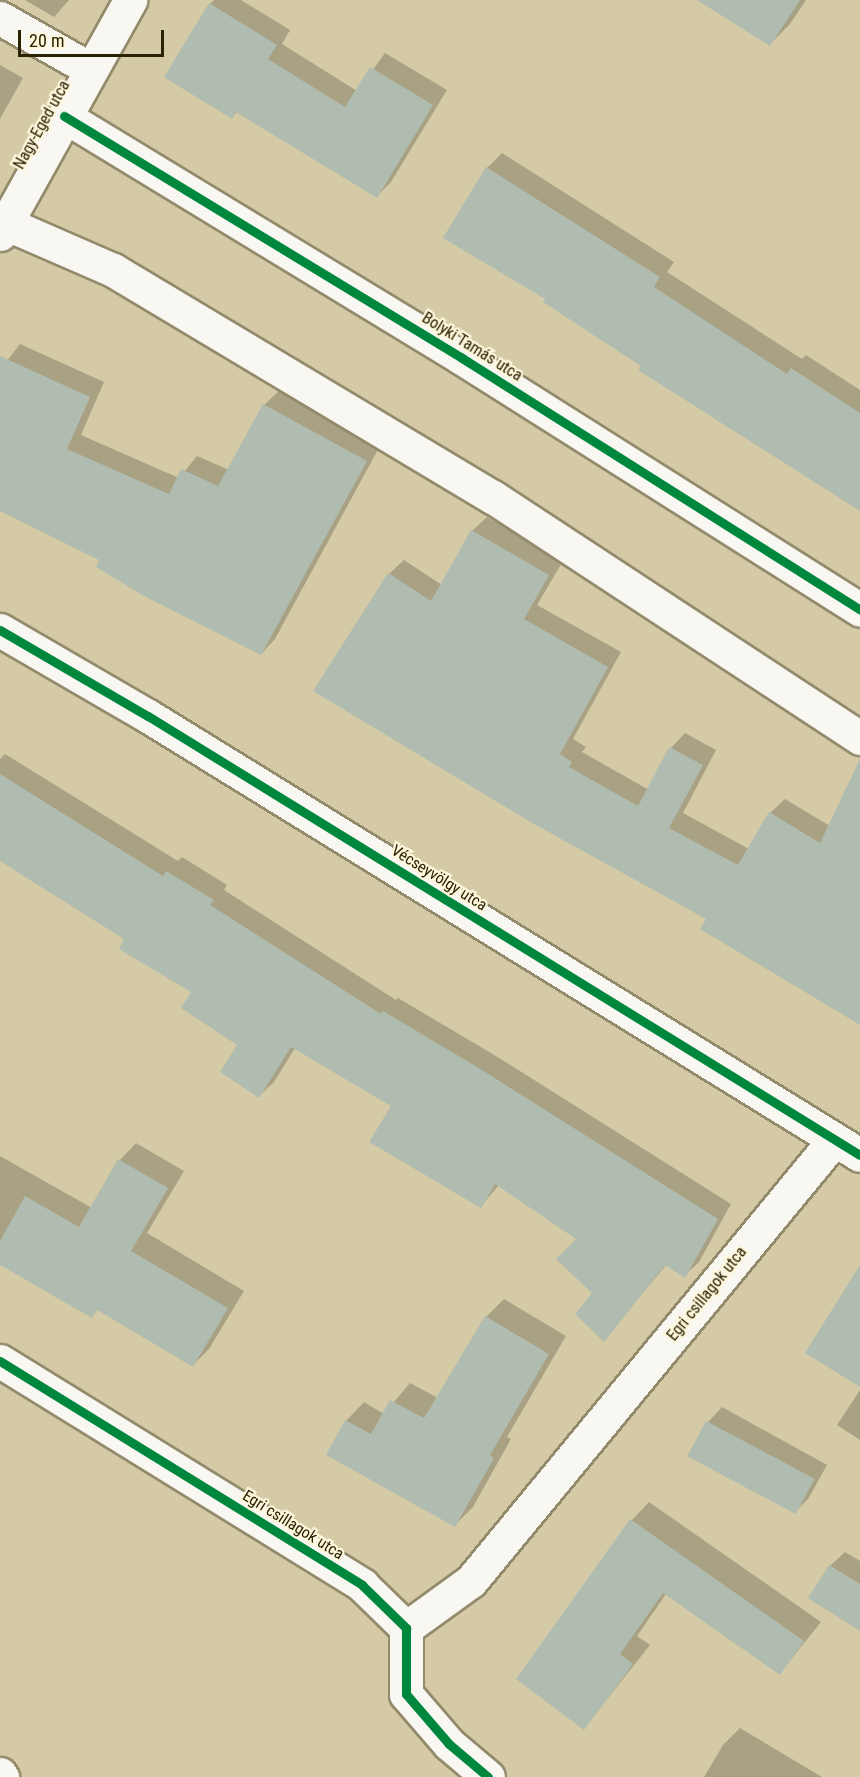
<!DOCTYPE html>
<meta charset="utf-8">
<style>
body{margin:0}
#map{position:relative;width:860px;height:1777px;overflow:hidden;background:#d4caa5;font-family:"Roboto Condensed",sans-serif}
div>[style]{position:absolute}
.shadow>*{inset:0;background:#0003}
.building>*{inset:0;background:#b0bcaf;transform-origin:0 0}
.roads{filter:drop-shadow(2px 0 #938a6c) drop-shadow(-2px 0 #938a6c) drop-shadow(0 2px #938a6c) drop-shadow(0 -2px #938a6c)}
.minor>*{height:33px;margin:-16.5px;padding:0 16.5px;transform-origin:16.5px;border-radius:16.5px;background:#f9f7f2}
.major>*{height:33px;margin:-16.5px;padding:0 16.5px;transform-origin:16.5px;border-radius:16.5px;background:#f9f7f2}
.cycleway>*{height:9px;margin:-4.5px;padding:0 4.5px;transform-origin:4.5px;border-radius:4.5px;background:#00873e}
span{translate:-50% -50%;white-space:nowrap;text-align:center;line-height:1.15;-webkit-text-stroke:4.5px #fef7dc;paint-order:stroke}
.street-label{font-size:16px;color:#292205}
.scale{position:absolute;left:18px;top:30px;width:146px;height:27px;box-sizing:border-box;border:3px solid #292205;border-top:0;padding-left:8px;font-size:18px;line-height:21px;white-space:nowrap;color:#292205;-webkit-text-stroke:4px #fef7dc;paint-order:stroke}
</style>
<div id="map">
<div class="shadow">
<i style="clip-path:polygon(25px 0,69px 0,54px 17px)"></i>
<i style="clip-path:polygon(214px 0,241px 0,290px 30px,282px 44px,357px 91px,385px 53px,447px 90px,391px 182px,377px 196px,238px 111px,232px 117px,210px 4px)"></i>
<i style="clip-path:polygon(700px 0,806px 0,790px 24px,770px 44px)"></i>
<i style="clip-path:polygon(0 65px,23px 78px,0 119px)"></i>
<i style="clip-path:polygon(502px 153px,674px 262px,667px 272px,802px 359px,806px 355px,860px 390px,860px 510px,547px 299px,487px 168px)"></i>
<i style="clip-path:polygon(20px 344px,104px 382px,81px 435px,179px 478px,197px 456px,229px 470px,264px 405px,279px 391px,380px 446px,275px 639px,261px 654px,101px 559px,0 510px,0 370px)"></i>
<i style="clip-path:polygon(487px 517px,563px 561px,537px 605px,621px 652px,573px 739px,586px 747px,582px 752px,649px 790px,671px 748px,685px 733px,716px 750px,683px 813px,749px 849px,770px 813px,785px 799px,830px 826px,860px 795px,860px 1022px,708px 919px,389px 574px,404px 560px,442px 585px,472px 531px)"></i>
<i style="clip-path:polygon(5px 754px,178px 861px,182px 857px,227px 885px,224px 890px,396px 1000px,398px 998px,496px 1056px,731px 1204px,699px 1262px,684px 1276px,666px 1265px,604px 1340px,578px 1239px,499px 1185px,481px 1206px,393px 1106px,295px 1048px,274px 1082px,259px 1096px,239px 1045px,193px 992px,126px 939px,0 859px,0 759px)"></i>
<i style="clip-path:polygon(136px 1143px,184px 1171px,147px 1233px,244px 1291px,209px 1349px,192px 1366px,98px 1309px,92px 1316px,0 1263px,0 1156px,92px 1208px,120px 1160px)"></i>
<i style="clip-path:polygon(504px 1299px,566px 1336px,507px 1437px,511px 1439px,473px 1507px,455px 1525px,328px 1454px,346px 1421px,364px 1402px,384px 1414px,410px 1383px,438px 1398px,486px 1317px)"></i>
<i style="clip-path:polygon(860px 1390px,860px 1440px,837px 1425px)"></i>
<i style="clip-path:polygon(722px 1407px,827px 1465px,808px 1499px,794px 1513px,708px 1422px)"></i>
<i style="clip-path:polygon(649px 1502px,821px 1622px,780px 1673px,666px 1594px,637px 1636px,650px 1645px,584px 1728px,518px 1679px,632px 1520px)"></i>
<i style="clip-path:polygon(845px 1552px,860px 1561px,860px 1629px,830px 1566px)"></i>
<i style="clip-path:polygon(740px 1728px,822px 1777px,704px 1777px,723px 1745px)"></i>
</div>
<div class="building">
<i style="clip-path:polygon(697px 0,800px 0,770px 46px)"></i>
<i style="clip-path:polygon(209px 3px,277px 45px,268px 59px,345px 107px,370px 67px,433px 105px,377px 198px,236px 112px,232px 119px,164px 77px)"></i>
<i style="clip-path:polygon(486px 167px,660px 277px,654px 287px,787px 374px,791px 368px,860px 413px,860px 511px,638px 370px,641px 366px,543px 302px,545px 299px,443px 238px)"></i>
<i style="clip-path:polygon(0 356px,90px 397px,67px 449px,169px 494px,181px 469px,218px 486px,263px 404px,367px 461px,261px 655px,144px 596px,96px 567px,99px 560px,0 511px)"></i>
<i style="clip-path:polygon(471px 530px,549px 575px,524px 619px,608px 667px,560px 754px,572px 762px,569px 767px,638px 806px,669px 747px,703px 765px,669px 828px,738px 865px,769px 812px,820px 843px,860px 759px,860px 1025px,700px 929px,706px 919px,534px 824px,313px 691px,388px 573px,431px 601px)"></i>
<i style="clip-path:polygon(0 774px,163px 876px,166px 871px,214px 900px,210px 905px,381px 1014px,383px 1011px,482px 1070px,718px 1219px,685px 1278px,665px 1265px,604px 1342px,575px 1314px,592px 1293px,556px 1259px,576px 1239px,495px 1184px,481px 1208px,369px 1142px,391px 1106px,291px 1047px,259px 1098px,220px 1072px,237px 1045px,181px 1008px,191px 992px,119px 949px,124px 939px,0 861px)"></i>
<i style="clip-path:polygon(118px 1159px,168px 1188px,131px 1251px,228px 1308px,193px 1367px,97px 1310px,92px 1318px,0 1265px,0 1241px,25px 1196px,79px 1227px)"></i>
<i style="clip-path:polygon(860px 1265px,860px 1387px,805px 1353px)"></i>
<i style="clip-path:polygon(485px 1316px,549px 1354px,490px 1455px,494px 1458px,455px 1527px,326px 1455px,345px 1420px,371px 1434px,390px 1400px,424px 1418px)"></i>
<i style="left:706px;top:1421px;width:123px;height:40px;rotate:28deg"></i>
<i style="clip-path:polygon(630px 1519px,804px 1641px,780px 1675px,663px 1593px,620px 1654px,633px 1664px,584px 1730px,516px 1679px)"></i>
<i style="clip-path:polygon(829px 1565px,860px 1584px,860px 1631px,808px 1598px)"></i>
</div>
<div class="roads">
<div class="minor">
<i style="left:0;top:18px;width:103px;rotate:29.5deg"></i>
<i style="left:64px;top:116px;width:466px;rotate:31.3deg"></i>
<i style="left:462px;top:358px;width:471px;rotate:32.3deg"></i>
<i style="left:5px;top:223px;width:118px;rotate:23.5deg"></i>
<i style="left:113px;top:270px;width:443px;rotate:30.9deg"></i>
<i style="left:493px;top:497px;width:439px;rotate:33.3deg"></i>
<i style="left:0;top:234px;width:268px;rotate:-60.9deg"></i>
<i style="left:0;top:1361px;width:426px;rotate:31.7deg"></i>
<i style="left:362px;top:1585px;width:62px;rotate:44.3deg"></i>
<i style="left:406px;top:1628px;width:66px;rotate:90deg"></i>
<i style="left:406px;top:1694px;width:66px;rotate:49.3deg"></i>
<i style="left:449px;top:1744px;width:51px;rotate:40.2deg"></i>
<i style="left:406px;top:1628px;width:80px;rotate:-35.9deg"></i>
<i style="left:471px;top:1581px;width:571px;rotate:-50.54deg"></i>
<i style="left:0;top:1774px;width:4px;rotate:56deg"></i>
</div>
<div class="major">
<i style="left:0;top:630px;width:171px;rotate:30.2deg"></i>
<i style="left:148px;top:716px;width:836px;rotate:31.66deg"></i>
</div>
</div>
<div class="cycleway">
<i style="left:64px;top:116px;width:466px;rotate:31.3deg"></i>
<i style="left:462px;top:358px;width:471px;rotate:32.3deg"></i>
<i style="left:0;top:630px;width:171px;rotate:30.2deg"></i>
<i style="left:148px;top:716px;width:836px;rotate:31.66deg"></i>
<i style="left:0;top:1361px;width:426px;rotate:31.7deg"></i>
<i style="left:362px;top:1585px;width:62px;rotate:44.3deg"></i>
<i style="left:406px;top:1628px;width:66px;rotate:90deg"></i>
<i style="left:406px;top:1694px;width:66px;rotate:49.3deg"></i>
<i style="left:449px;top:1744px;width:51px;rotate:40.2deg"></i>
</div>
<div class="street-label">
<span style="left:42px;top:125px;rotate:-61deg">Nagy-Eged utca</span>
<span style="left:472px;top:347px;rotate:32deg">Bolyki Tamás utca</span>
<span style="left:439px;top:878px;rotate:32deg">Vécseyvölgy utca</span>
<span style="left:707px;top:1294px;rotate:-51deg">Egri csillagok utca</span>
<span style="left:293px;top:1525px;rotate:32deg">Egri csillagok utca</span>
</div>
<div class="scale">20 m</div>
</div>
